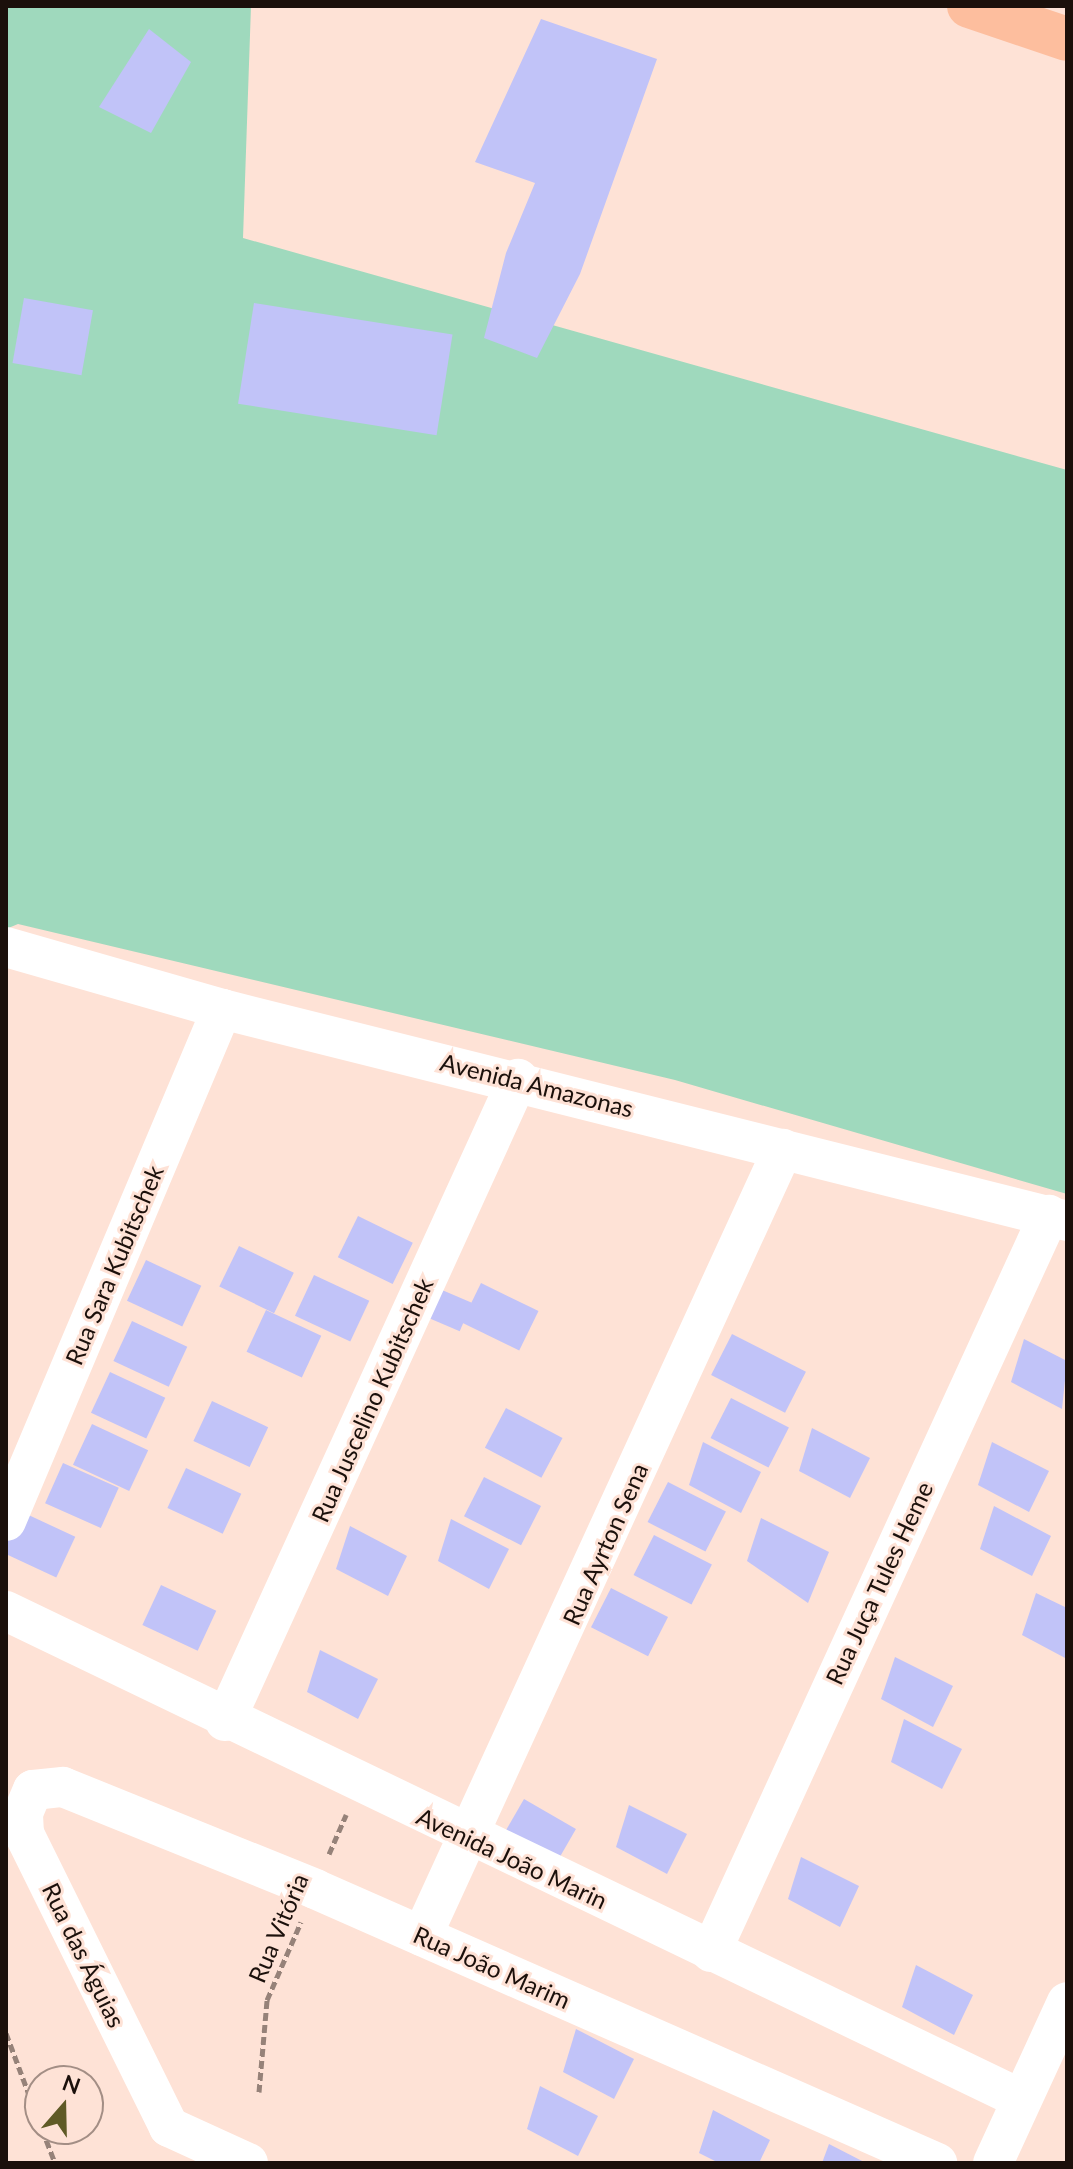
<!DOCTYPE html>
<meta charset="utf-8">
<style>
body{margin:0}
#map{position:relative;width:1073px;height:2169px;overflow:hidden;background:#fee2d6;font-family:Lato,sans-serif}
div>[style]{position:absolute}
.green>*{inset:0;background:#9fd9bd}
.building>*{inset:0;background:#c1c3f8;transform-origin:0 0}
.path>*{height:5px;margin-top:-2.5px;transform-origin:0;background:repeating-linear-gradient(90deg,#968279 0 8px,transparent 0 12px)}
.minor>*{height:40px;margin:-20px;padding:0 20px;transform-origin:20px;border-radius:20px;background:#fff}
.primary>*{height:44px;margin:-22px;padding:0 22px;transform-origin:22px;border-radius:22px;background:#fdbe9e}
span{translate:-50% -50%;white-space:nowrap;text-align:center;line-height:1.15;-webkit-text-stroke:6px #fee2d6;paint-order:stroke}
.street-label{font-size:24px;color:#1b100b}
.frame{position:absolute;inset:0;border:8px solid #1b100b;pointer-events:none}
.north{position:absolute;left:24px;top:2065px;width:80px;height:80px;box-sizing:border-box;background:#fee2d6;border:2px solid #a38e85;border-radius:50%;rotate:20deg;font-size:22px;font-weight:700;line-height:32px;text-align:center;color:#1b100b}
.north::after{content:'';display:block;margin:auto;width:28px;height:36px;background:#5f5a26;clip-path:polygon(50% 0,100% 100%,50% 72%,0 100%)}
</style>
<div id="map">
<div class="green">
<i style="clip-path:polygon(6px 6px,251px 6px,243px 238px,1067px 470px,1067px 1194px,675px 1080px,18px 924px,6px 929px)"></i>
</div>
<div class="building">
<i style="clip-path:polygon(541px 19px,657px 59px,580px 274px,537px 358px,484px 338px,506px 253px,535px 183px,475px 162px)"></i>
<i style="clip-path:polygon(149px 29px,191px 62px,151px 133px,99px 107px)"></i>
<i style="left:24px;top:298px;width:70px;height:66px;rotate:10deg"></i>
<i style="left:254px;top:303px;width:201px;height:102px;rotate:9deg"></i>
<i style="left:358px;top:1216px;width:61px;height:46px;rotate:26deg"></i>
<i style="left:239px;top:1246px;width:61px;height:45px;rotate:26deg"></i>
<i style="left:146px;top:1260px;width:61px;height:45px;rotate:25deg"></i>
<i style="left:314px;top:1275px;width:61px;height:45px;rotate:25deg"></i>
<i style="left:481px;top:1283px;width:64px;height:44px;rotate:26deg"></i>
<i style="left:435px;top:1287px;width:40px;height:31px;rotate:23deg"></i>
<i style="left:266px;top:1310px;width:61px;height:46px;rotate:25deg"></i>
<i style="left:132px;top:1321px;width:61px;height:44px;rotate:25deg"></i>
<i style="left:732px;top:1334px;width:83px;height:46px;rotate:27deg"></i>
<i style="clip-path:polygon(1024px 1339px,1067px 1361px,1062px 1409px,1011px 1382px)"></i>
<i style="left:110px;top:1372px;width:61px;height:45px;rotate:25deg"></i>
<i style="left:731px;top:1398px;width:65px;height:45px;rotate:27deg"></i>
<i style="left:212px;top:1401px;width:62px;height:44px;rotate:25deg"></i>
<i style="left:506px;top:1408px;width:64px;height:45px;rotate:28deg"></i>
<i style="left:92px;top:1424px;width:62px;height:45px;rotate:25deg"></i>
<i style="clip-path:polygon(812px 1428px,870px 1458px,850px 1498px,799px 1471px)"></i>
<i style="clip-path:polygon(703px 1442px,761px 1472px,741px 1513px,689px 1485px)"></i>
<i style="clip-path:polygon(992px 1442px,1049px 1471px,1029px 1512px,978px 1485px)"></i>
<i style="left:63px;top:1463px;width:61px;height:44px;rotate:24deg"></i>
<i style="left:186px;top:1468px;width:61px;height:44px;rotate:25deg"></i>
<i style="left:484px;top:1477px;width:64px;height:44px;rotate:27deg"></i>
<i style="left:668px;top:1482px;width:65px;height:45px;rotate:27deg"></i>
<i style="clip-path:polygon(994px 1506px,1051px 1536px,1032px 1576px,980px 1549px)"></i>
<i style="left:20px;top:1511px;width:61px;height:45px;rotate:25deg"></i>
<i style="clip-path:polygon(761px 1518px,829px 1552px,808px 1603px,747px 1561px)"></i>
<i style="clip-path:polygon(451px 1519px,509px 1549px,489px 1589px,438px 1561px)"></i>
<i style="clip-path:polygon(350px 1526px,407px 1556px,388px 1596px,336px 1569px)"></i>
<i style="left:654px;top:1535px;width:65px;height:45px;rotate:27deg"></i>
<i style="left:161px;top:1585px;width:61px;height:44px;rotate:25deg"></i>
<i style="left:611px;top:1588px;width:64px;height:44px;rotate:27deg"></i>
<i style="clip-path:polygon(1036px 1593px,1067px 1608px,1067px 1659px,1022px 1635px)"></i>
<i style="clip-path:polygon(320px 1650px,378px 1679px,358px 1719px,307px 1692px)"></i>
<i style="clip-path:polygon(895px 1657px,953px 1686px,933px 1727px,881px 1699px)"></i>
<i style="clip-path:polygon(904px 1719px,962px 1749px,942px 1789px,891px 1762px)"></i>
<i style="left:524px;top:1799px;width:60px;height:47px;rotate:30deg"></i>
<i style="clip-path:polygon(629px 1805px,687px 1834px,667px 1874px,616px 1847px)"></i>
<i style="clip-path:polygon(801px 1857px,859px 1886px,840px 1927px,788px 1899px)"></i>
<i style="clip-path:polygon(916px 1965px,973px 1995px,954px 2035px,902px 2007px)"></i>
<i style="clip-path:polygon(576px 2029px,634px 2059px,614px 2099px,563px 2072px)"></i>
<i style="clip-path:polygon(540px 2086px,598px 2116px,578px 2156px,527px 2129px)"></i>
<i style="clip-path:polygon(713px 2110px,770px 2140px,759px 2163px,719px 2163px,699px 2153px)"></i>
<i style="clip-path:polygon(829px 2144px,866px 2163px,822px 2163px)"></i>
</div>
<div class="path">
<i style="left:329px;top:1854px;width:43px;rotate:-66.4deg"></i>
<i style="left:6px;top:2033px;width:97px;rotate:69.5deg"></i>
<i style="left:259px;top:2092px;width:92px;rotate:-85deg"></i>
<i style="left:267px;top:2000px;width:85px;rotate:-66.4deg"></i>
<i style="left:42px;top:2129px;width:36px;rotate:69deg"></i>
</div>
<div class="minor">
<i style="left:6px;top:947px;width:225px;rotate:16deg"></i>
<i style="left:222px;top:1009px;width:871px;rotate:14.08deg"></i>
<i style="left:6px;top:1521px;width:556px;rotate:-67.13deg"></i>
<i style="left:6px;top:1611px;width:1126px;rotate:25.68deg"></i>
<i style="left:225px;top:1721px;width:706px;rotate:-65.47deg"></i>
<i style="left:422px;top:1936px;width:866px;rotate:-65.36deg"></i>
<i style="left:711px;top:1952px;width:811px;rotate:-65.36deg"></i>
<i style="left:248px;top:2163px;width:87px;rotate:-155.5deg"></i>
<i style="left:169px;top:2127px;width:327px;rotate:-116.3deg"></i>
<i style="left:24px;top:1834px;width:21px;rotate:-93deg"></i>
<i style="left:23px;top:1813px;width:25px;rotate:-67deg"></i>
<i style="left:33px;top:1790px;width:30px;rotate:-6deg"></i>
<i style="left:63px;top:1787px;width:272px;rotate:22deg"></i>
<i style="left:315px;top:1889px;width:680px;rotate:23.77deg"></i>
<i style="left:993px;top:2163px;width:177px;rotate:-65.3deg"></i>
</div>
<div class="primary">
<i style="left:969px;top:6px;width:103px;rotate:18.6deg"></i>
</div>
<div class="street-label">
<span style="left:537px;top:1085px;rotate:14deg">Avenida Amazonas</span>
<span style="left:114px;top:1265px;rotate:-67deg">Rua Sara Kubitschek</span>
<span style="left:372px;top:1400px;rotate:-66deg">Rua Juscelino Kubitschek</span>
<span style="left:605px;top:1544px;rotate:-66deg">Rua Ayrton Sena</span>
<span style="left:879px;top:1583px;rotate:-65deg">Rua Juça Tules Heme</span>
<span style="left:512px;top:1858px;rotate:25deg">Avenida João Marin</span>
<span style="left:278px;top:1928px;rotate:-67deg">Rua Vitória</span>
<span style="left:84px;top:1955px;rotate:64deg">Rua das Águias</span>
<span style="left:492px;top:1967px;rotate:24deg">Rua João Marim</span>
</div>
<div class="frame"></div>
<div class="north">N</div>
</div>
